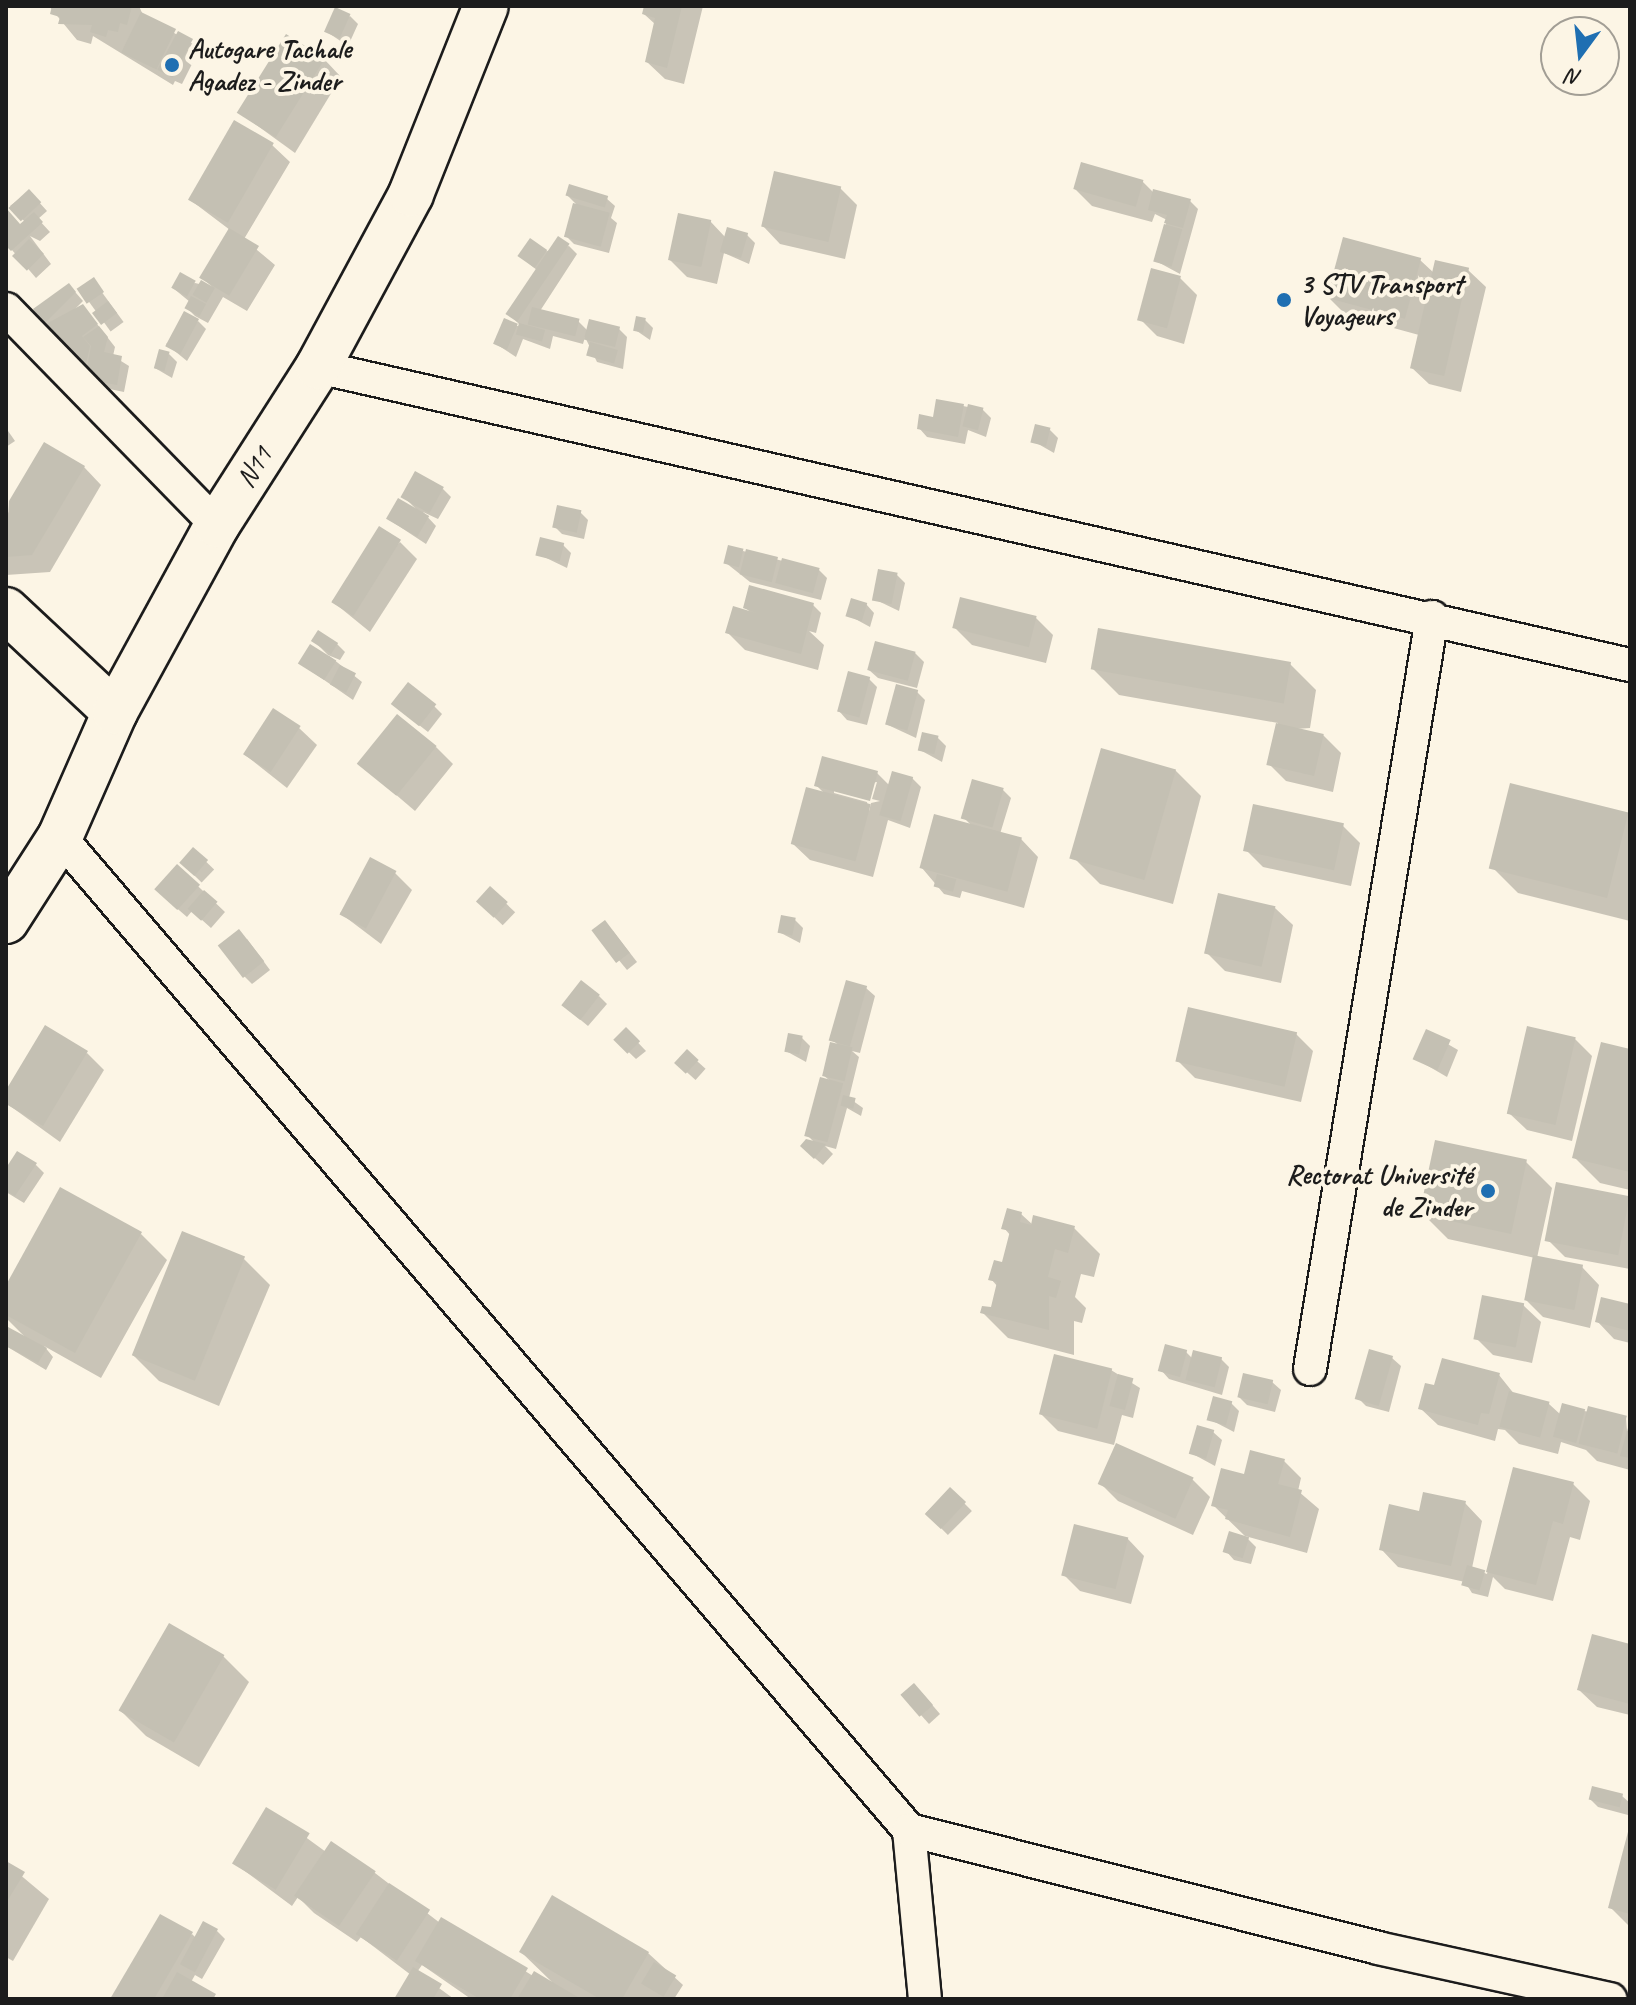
<!DOCTYPE html>
<meta charset="utf-8">
<style>
body{margin:0}
#map{position:relative;width:1636px;height:2005px;overflow:hidden;background:#fcf5e5;font-family:Caveat,sans-serif}
div>[style]{position:absolute}
.shadow>*{inset:0;background:#0003;transform-origin:0 0}
.building>*{inset:0;background:#c4c0b3;transform-origin:0 0}
.roads{filter:drop-shadow(2px 0 #1c1c1c) drop-shadow(-2px 0 #1c1c1c) drop-shadow(0 2px #1c1c1c) drop-shadow(0 -2px #1c1c1c)}
.street>*{height:32px;margin:-16px;padding:0 16px;transform-origin:16px;border-radius:16px;background:#fcf5e5}
.secondary>*{height:44px;margin:-22px;padding:0 22px;transform-origin:22px;border-radius:22px;background:#fcf5e5}
.primary>*{height:44px;margin:-22px;padding:0 22px;transform-origin:22px;border-radius:22px;background:#fcf5e5}
.dots>*{width:22px;height:22px;translate:-50% -50%;box-sizing:border-box;border:4px solid #fcf5e5;border-radius:50%}
span{translate:-50% -50%;white-space:nowrap;text-align:center;line-height:1.15;-webkit-text-stroke:8px #fcf5e5;paint-order:stroke}
.poi-label{font-size:28px;color:#1c1c1c;font-weight:700}
.left{translate:0 -50%;text-align:left}
.right{translate:-100% -50%;text-align:right}
.street-label{font-size:28px;color:#1c1c1c}
.frame{position:absolute;inset:0;border:8px solid #1c1c1c;pointer-events:none}
.north{position:absolute;left:1540px;top:16px;width:80px;height:80px;box-sizing:border-box;background:#fcf5e5;border:2px solid #a29e95;border-radius:50%;rotate:195deg;font-size:22px;font-weight:700;line-height:32px;text-align:center;color:#1c1c1c}
.north::after{content:'';display:block;margin:auto;width:28px;height:36px;background:#1f6fb2;clip-path:polygon(50% 0,100% 100%,50% 72%,0 100%)}
</style>
<div id="map">
<div class="shadow">
<i style="clip-path:polygon(49px 6px,139px 6px,143px 15px,200px 48px,182px 84px,175px 81px,173px 85px,93px 36px,91px 44px,77px 40px)"></i>
<i style="clip-path:polygon(646px 6px,703px 6px,684px 84px,665px 79px,647px 62px,656px 25px,644px 14px)"></i>
<i style="clip-path:polygon(350px 16px,358px 24px,348px 46px,327px 32px)"></i>
<i style="clip-path:polygon(324px 59px,341px 77px,295px 153px,240px 113px)"></i>
<i style="clip-path:polygon(272px 145px,290px 162px,244px 239px,275px 265px,247px 311px,223px 297px,208px 323px,195px 316px,187px 308px,190px 302px,173px 288px,195px 283px,212px 287px,202px 277px,230px 230px,189px 199px)"></i>
<i style="clip-path:polygon(1142px 181px,1154px 193px,1190px 201px,1198px 209px,1180px 274px,1156px 261px,1167px 220px,1155px 214px,1152px 222px,1092px 206px,1075px 189px)"></i>
<i style="clip-path:polygon(840px 188px,857px 205px,845px 259px,780px 244px,763px 226px)"></i>
<i style="clip-path:polygon(29px 191px,47px 211px,38px 219px,50px 232px,40px 241px,30px 236px,51px 264px,36px 278px,6px 243px,6px 209px,21px 226px,25px 222px,10px 206px)"></i>
<i style="clip-path:polygon(568px 196px,606px 198px,615px 206px,611px 218px,617px 223px,609px 253px,574px 244px,566px 236px,579px 207px)"></i>
<i style="clip-path:polygon(710px 221px,726px 238px,747px 235px,755px 243px,749px 264px,724px 253px,717px 284px,687px 277px,670px 260px)"></i>
<i style="clip-path:polygon(569px 246px,577px 254px,540px 311px,578px 321px,588px 331px,619px 329px,627px 337px,623px 369px,597px 362px,585px 337px,583px 344px,553px 336px,550px 349px,523px 339px,516px 357px,496px 344px,505px 321px,523px 328px,510px 315px,538px 271px,521px 257px)"></i>
<i style="clip-path:polygon(1420px 260px,1434px 273px,1468px 270px,1486px 287px,1461px 392px,1429px 384px,1411px 367px,1419px 335px,1346px 315px,1329px 298px)"></i>
<i style="clip-path:polygon(1180px 278px,1197px 295px,1184px 344px,1157px 336px,1140px 319px)"></i>
<i style="left:93px;top:280px;width:52px;height:16px;rotate:54deg"></i>
<i style="clip-path:polygon(69px 285px,83px 301px,73px 311px,90px 315px,115px 347px,113px 356px,129px 366px,124px 392px,95px 386px,85px 377px,35px 309px)"></i>
<i style="clip-path:polygon(645px 320px,653px 328px,650px 340px,634px 329px)"></i>
<i style="clip-path:polygon(198px 321px,206px 329px,187px 361px,166px 344px)"></i>
<i style="clip-path:polygon(169px 354px,177px 362px,172px 378px,155px 368px)"></i>
<i style="clip-path:polygon(963px 406px,983px 410px,991px 418px,986px 437px,968px 430px,965px 444px,927px 437px,919px 428px)"></i>
<i style="clip-path:polygon(6px 428px,15px 441px,6px 447px)"></i>
<i style="clip-path:polygon(1050px 430px,1058px 438px,1054px 453px,1033px 441px)"></i>
<i style="clip-path:polygon(45px 445px,84px 467px,101px 485px,50px 572px,6px 575px,6px 517px)"></i>
<i style="clip-path:polygon(443px 489px,451px 497px,438px 519px,423px 512px,436px 526px,426px 544px,388px 519px,417px 510px,403px 496px)"></i>
<i style="clip-path:polygon(580px 512px,588px 520px,584px 539px,562px 534px,554px 526px)"></i>
<i style="clip-path:polygon(400px 542px,417px 559px,370px 632px,332px 601px)"></i>
<i style="clip-path:polygon(563px 545px,571px 553px,567px 568px,538px 554px)"></i>
<i style="clip-path:polygon(743px 551px,819px 570px,827px 578px,821px 600px,750px 582px,726px 563px)"></i>
<i style="clip-path:polygon(897px 575px,905px 583px,899px 611px,874px 599px)"></i>
<i style="clip-path:polygon(866px 604px,874px 613px,870px 627px,848px 615px)"></i>
<i style="clip-path:polygon(813px 605px,821px 613px,816px 633px,809px 631px,824px 645px,818px 670px,745px 650px,728px 633px,751px 613px,745px 607px)"></i>
<i style="clip-path:polygon(1036px 618px,1053px 635px,1046px 663px,972px 645px,955px 628px)"></i>
<i style="clip-path:polygon(314px 641px,337px 644px,345px 652px,340px 660px,328px 655px,362px 682px,353px 700px,301px 664px,329px 656px)"></i>
<i style="clip-path:polygon(915px 653px,924px 662px,917px 688px,878px 678px,869px 670px)"></i>
<i style="clip-path:polygon(1290px 664px,1316px 690px,1310px 728px,1295px 729px,1323px 735px,1341px 753px,1333px 792px,1286px 781px,1269px 764px,1278px 723px,1119px 695px,1093px 669px)"></i>
<i style="clip-path:polygon(869px 679px,877px 687px,867px 725px,847px 720px,839px 711px)"></i>
<i style="clip-path:polygon(917px 692px,925px 700px,916px 738px,888px 725px)"></i>
<i style="clip-path:polygon(434px 706px,442px 714px,428px 732px,401px 711px)"></i>
<i style="clip-path:polygon(299px 728px,317px 745px,287px 788px,244px 754px)"></i>
<i style="clip-path:polygon(938px 738px,946px 746px,942px 762px,920px 750px)"></i>
<i style="clip-path:polygon(436px 747px,453px 764px,415px 811px,360px 764px)"></i>
<i style="clip-path:polygon(1175px 770px,1201px 796px,1173px 904px,1100px 884px,1074px 858px)"></i>
<i style="clip-path:polygon(evenodd,877px 773px,890px 786px,912px 778px,921px 787px,910px 828px,888px 820px,873px 877px,810px 860px,792px 843px,825px 794px,816px 785px,877px 773px,877px 782px,872px 799px,880px 801px,871px 803px,869px 811px,867px 802px,834px 793px,834px 789px,877px 782px)"></i>
<i style="clip-path:polygon(1003px 790px,1011px 798px,1000px 834px,1021px 839px,1038px 857px,1024px 908px,962px 891px,960px 898px,944px 894px,922px 868px,972px 826px,964px 818px)"></i>
<i style="clip-path:polygon(1628px 814px,1630px 921px,1518px 893px,1492px 867px)"></i>
<i style="clip-path:polygon(1343px 826px,1360px 843px,1351px 886px,1263px 867px,1246px 850px)"></i>
<i style="left:194px;top:850px;width:28px;height:18px;rotate:44deg"></i>
<i style="clip-path:polygon(178px 867px,225px 912px,211px 928px,192px 911px,187px 917px,165px 898px)"></i>
<i style="clip-path:polygon(395px 873px,412px 890px,381px 944px,340px 913px)"></i>
<i style="left:490px;top:888px;width:35px;height:18px;rotate:44deg"></i>
<i style="clip-path:polygon(1275px 908px,1293px 925px,1281px 983px,1225px 971px,1207px 953px)"></i>
<i style="clip-path:polygon(795px 920px,803px 928px,800px 943px,779px 932px)"></i>
<i style="clip-path:polygon(595px 931px,613px 931px,637px 962px,627px 970px)"></i>
<i style="clip-path:polygon(247px 939px,270px 970px,252px 984px,244px 976px)"></i>
<i style="clip-path:polygon(866px 988px,875px 996px,860px 1053px,852px 1051px,859px 1057px,849px 1098px,863px 1108px,861px 1116px,847px 1108px,836px 1149px,825px 1146px,833px 1154px,823px 1165px,810px 1154px,816px 1144px,808px 1136px,829px 1080px,823px 1075px,840px 1047px,833px 1040px)"></i>
<i style="clip-path:polygon(599px 996px,607px 1004px,588px 1026px,571px 1012px)"></i>
<i style="clip-path:polygon(626px 1030px,646px 1051px,636px 1059px,616px 1040px)"></i>
<i style="clip-path:polygon(1427px 1032px,1458px 1050px,1447px 1077px,1416px 1059px)"></i>
<i style="clip-path:polygon(1296px 1034px,1313px 1051px,1301px 1102px,1195px 1078px,1177px 1060px)"></i>
<i style="clip-path:polygon(802px 1038px,810px 1046px,806px 1062px,786px 1051px)"></i>
<i style="clip-path:polygon(1575px 1039px,1592px 1056px,1572px 1141px,1527px 1130px,1509px 1113px)"></i>
<i style="clip-path:polygon(1630px 1051px,1630px 1190px,1600px 1183px,1574px 1157px)"></i>
<i style="left:687px;top:1052px;width:25px;height:15px;rotate:42deg"></i>
<i style="clip-path:polygon(87px 1053px,104px 1070px,60px 1142px,6px 1103px,6px 1094px)"></i>
<i style="clip-path:polygon(1526px 1162px,1552px 1188px,1537px 1258px,1582px 1267px,1599px 1285px,1590px 1328px,1543px 1317px,1526px 1300px,1535px 1258px,1448px 1239px,1422px 1213px)"></i>
<i style="clip-path:polygon(36px 1165px,44px 1173px,24px 1203px,6px 1192px,6px 1171px)"></i>
<i style="clip-path:polygon(1629px 1198px,1630px 1269px,1565px 1257px,1548px 1240px)"></i>
<i style="clip-path:polygon(1021px 1214px,1033px 1225px,1074px 1228px,1100px 1254px,1094px 1277px,1081px 1274px,1075px 1297px,1086px 1308px,1082px 1323px,1074px 1321px,1074px 1355px,1008px 1338px,982px 1312px,992px 1310px,998px 1287px,991px 1279px,1004px 1264px,1011px 1236px,1004px 1228px)"></i>
<i style="clip-path:polygon(141px 1234px,167px 1260px,101px 1378px,44px 1346px,53px 1357px,46px 1370px,6px 1346px,8px 1330px,26px 1338px,6px 1318px,6px 1289px)"></i>
<i style="clip-path:polygon(244px 1259px,270px 1285px,219px 1406px,159px 1381px,133px 1355px)"></i>
<i style="clip-path:polygon(1523px 1305px,1541px 1322px,1532px 1363px,1493px 1355px,1476px 1338px)"></i>
<i style="clip-path:polygon(1630px 1306px,1630px 1343px,1614px 1339px,1597px 1321px)"></i>
<i style="clip-path:polygon(1186px 1352px,1193px 1359px,1221px 1359px,1229px 1367px,1222px 1395px,1169px 1379px,1161px 1370px)"></i>
<i style="clip-path:polygon(1392px 1358px,1401px 1366px,1389px 1412px,1366px 1406px,1358px 1398px)"></i>
<i style="clip-path:polygon(1111px 1370px,1140px 1388px,1133px 1418px,1122px 1415px,1114px 1445px,1058px 1431px,1041px 1414px)"></i>
<i style="clip-path:polygon(1499px 1375px,1515px 1395px,1549px 1404px,1561px 1415px,1584px 1411px,1626px 1418px,1630px 1470px,1597px 1461px,1586px 1450px,1561px 1442px,1558px 1454px,1519px 1444px,1505px 1430px,1498px 1429px,1495px 1441px,1438px 1425px,1420px 1408px,1436px 1388px)"></i>
<i style="clip-path:polygon(1272px 1382px,1281px 1390px,1275px 1412px,1247px 1405px,1239px 1397px)"></i>
<i style="clip-path:polygon(1231px 1403px,1239px 1411px,1234px 1432px,1209px 1419px)"></i>
<i style="clip-path:polygon(1213px 1432px,1222px 1440px,1215px 1466px,1191px 1453px)"></i>
<i style="clip-path:polygon(1284px 1461px,1301px 1478px,1298px 1491px,1319px 1509px,1307px 1553px,1245px 1536px,1256px 1547px,1251px 1564px,1234px 1560px,1226px 1551px,1247px 1538px,1213px 1505px)"></i>
<i style="clip-path:polygon(1515px 1469px,1573px 1484px,1590px 1501px,1580px 1540px,1570px 1537px,1553px 1601px,1505px 1589px,1493px 1577px,1488px 1597px,1472px 1593px,1465px 1582px,1398px 1567px,1381px 1549px,1420px 1513px,1465px 1503px,1482px 1521px,1472px 1568px,1487px 1574px)"></i>
<i style="clip-path:polygon(1193px 1480px,1210px 1497px,1193px 1535px,1118px 1501px,1100px 1483px)"></i>
<i style="left:950px;top:1489px;width:31px;height:34px;rotate:45deg"></i>
<i style="clip-path:polygon(1127px 1538px,1144px 1556px,1131px 1604px,1080px 1591px,1063px 1574px)"></i>
<i style="clip-path:polygon(1630px 1646px,1630px 1715px,1597px 1707px,1579px 1690px)"></i>
<i style="clip-path:polygon(223px 1656px,249px 1682px,199px 1767px,146px 1736px,120px 1710px)"></i>
<i style="clip-path:polygon(922px 1693px,940px 1714px,929px 1724px,903px 1695px)"></i>
<i style="clip-path:polygon(1622px 1796px,1630px 1803px,1628px 1815px,1598px 1807px,1590px 1799px)"></i>
<i style="clip-path:polygon(267px 1809px,326px 1852px,375px 1873px,440px 1923px,442px 1919px,533px 1976px,552px 1982px,521px 1952px,648px 1953px,683px 1985px,674px 1999px,471px 1999px,422px 1965px,417px 1972px,454px 1999px,396px 1999px,411px 1975px,361px 1937px,357px 1942px,314px 1913px,298px 1897px,292px 1906px,234px 1863px)"></i>
<i style="clip-path:polygon(1630px 1832px,1630px 1927px,1610px 1907px)"></i>
<i style="clip-path:polygon(6px 1863px,49px 1899px,13px 1961px,6px 1957px)"></i>
<i style="clip-path:polygon(217px 1931px,225px 1939px,202px 1979px,195px 1975px,191px 1982px,218px 1999px,113px 1999px,192px 1934px,196px 1938px)"></i>
</div>
<div class="building">
<i style="clip-path:polygon(52px 6px,132px 6px,127px 25px,120px 23px,118px 32px,108px 30px,106px 37px,90px 32px,92px 25px,58px 24px,60px 17px,50px 14px)"></i>
<i style="clip-path:polygon(644px 6px,682px 6px,667px 68px,645px 62px,655px 18px,642px 14px)"></i>
<i style="left:335px;top:7px;width:17px;height:27px;rotate:24deg"></i>
<i style="left:141px;top:12px;width:39px;height:45px;rotate:26deg"></i>
<i style="left:178px;top:31px;width:17px;height:44px;rotate:28deg"></i>
<i style="left:286px;top:34px;width:46px;height:93px;rotate:32deg"></i>
<i style="left:234px;top:120px;width:46px;height:92px;rotate:30deg"></i>
<i style="left:1081px;top:162px;width:65px;height:28px;rotate:16deg"></i>
<i style="left:774px;top:171px;width:69px;height:57px;rotate:13deg"></i>
<i style="left:569px;top:184px;width:41px;height:12px;rotate:17deg"></i>
<i style="left:29px;top:189px;width:18px;height:28px;rotate:47deg"></i>
<i style="clip-path:polygon(1153px 189px,1191px 199px,1183px 228px,1164px 223px,1167px 215px,1148px 210px)"></i>
<i style="left:573px;top:203px;width:38px;height:35px;rotate:15deg"></i>
<i style="clip-path:polygon(6px 208px,20px 224px,34px 212px,43px 222px,11px 251px,6px 246px)"></i>
<i style="left:678px;top:213px;width:34px;height:48px;rotate:12deg"></i>
<i style="left:1164px;top:224px;width:19px;height:39px;rotate:16deg"></i>
<i style="left:727px;top:227px;width:22px;height:26px;rotate:16deg"></i>
<i style="left:229px;top:228px;width:35px;height:58px;rotate:31deg"></i>
<i style="left:558px;top:236px;width:14px;height:94px;rotate:34deg"></i>
<i style="left:1343px;top:237px;width:81px;height:63px;rotate:15deg"></i>
<i style="left:530px;top:238px;width:21px;height:22px;rotate:35deg"></i>
<i style="left:29px;top:239px;width:21px;height:24px;rotate:45deg"></i>
<i style="left:1435px;top:260px;width:35px;height:111px;rotate:13deg"></i>
<i style="left:1151px;top:268px;width:31px;height:54px;rotate:15deg"></i>
<i style="left:180px;top:272px;width:18px;height:18px;rotate:29deg"></i>
<i style="left:94px;top:277px;width:18px;height:21px;rotate:56deg"></i>
<i style="left:201px;top:280px;width:16px;height:17px;rotate:30deg"></i>
<i style="clip-path:polygon(69px 283px,76px 292px,44px 324px,33px 309px)"></i>
<i style="left:191px;top:296px;width:17px;height:14px;rotate:28deg"></i>
<i style="left:108px;top:301px;width:15px;height:20px;rotate:53deg"></i>
<i style="clip-path:polygon(83px 304px,98px 324px,82px 336px,90px 346px,83px 378px,46px 324px)"></i>
<i style="left:532px;top:307px;width:49px;height:18px;rotate:14deg"></i>
<i style="left:184px;top:311px;width:17px;height:40px;rotate:28deg"></i>
<i style="left:636px;top:316px;width:10px;height:15px;rotate:11deg"></i>
<i style="left:504px;top:318px;width:15px;height:28px;rotate:23deg"></i>
<i style="left:589px;top:319px;width:32px;height:21px;rotate:14deg"></i>
<i style="left:519px;top:323px;width:27px;height:12px;rotate:15deg"></i>
<i style="clip-path:polygon(99px 326px,108px 337px,104px 352px,122px 356px,117px 385px,85px 379px,91px 346px,83px 337px)"></i>
<i style="left:590px;top:342px;width:29px;height:14px;rotate:16deg"></i>
<i style="left:159px;top:349px;width:11px;height:20px;rotate:15deg"></i>
<i style="clip-path:polygon(936px 399px,964px 404px,958px 437px,917px 429px,919px 414px,933px 417px)"></i>
<i style="left:968px;top:404px;width:16px;height:23px;rotate:14deg"></i>
<i style="left:1035px;top:424px;width:16px;height:19px;rotate:14deg"></i>
<i style="clip-path:polygon(44px 442px,85px 466px,32px 555px,6px 557px,9px 501px)"></i>
<i style="left:415px;top:471px;width:33px;height:30px;rotate:29deg"></i>
<i style="left:398px;top:498px;width:36px;height:24px;rotate:30deg"></i>
<i style="left:557px;top:505px;width:25px;height:23px;rotate:12deg"></i>
<i style="left:379px;top:526px;width:26px;height:90px;rotate:32deg"></i>
<i style="left:540px;top:537px;width:25px;height:19px;rotate:14deg"></i>
<i style="left:728px;top:545px;width:16px;height:19px;rotate:14deg"></i>
<i style="left:746px;top:549px;width:33px;height:26px;rotate:14deg"></i>
<i style="left:782px;top:558px;width:39px;height:26px;rotate:15deg"></i>
<i style="left:878px;top:569px;width:20px;height:32px;rotate:11deg"></i>
<i style="clip-path:polygon(749px 585px,814px 603px,801px 654px,725px 633px,733px 606px,756px 613px,743px 608px)"></i>
<i style="left:960px;top:597px;width:79px;height:32px;rotate:14deg"></i>
<i style="left:851px;top:598px;width:17px;height:19px;rotate:17deg"></i>
<i style="left:1098px;top:628px;width:196px;height:42px;rotate:10deg"></i>
<i style="left:318px;top:630px;width:24px;height:13px;rotate:33deg"></i>
<i style="left:875px;top:641px;width:42px;height:30px;rotate:15deg"></i>
<i style="left:310px;top:644px;width:31px;height:23px;rotate:32deg"></i>
<i style="left:340px;top:665px;width:18px;height:22px;rotate:27deg"></i>
<i style="left:848px;top:671px;width:23px;height:42px;rotate:15deg"></i>
<i style="left:408px;top:682px;width:36px;height:28px;rotate:38deg"></i>
<i style="left:896px;top:684px;width:23px;height:42px;rotate:15deg"></i>
<i style="left:273px;top:708px;width:33px;height:55px;rotate:33deg"></i>
<i style="left:397px;top:714px;width:51px;height:64px;rotate:39deg"></i>
<i style="left:1276px;top:723px;width:49px;height:43px;rotate:13deg"></i>
<i style="left:922px;top:732px;width:17px;height:19px;rotate:13deg"></i>
<i style="left:1101px;top:748px;width:78px;height:115px;rotate:16deg"></i>
<i style="left:822px;top:756px;width:58px;height:31px;rotate:15deg"></i>
<i style="left:892px;top:771px;width:22px;height:46px;rotate:16deg"></i>
<i style="left:972px;top:779px;width:33px;height:41px;rotate:16deg"></i>
<i style="left:1510px;top:783px;width:122px;height:88px;rotate:14deg"></i>
<i style="left:806px;top:787px;width:67px;height:59px;rotate:15deg"></i>
<i style="left:1253px;top:804px;width:93px;height:48px;rotate:12deg"></i>
<i style="left:934px;top:814px;width:91px;height:56px;rotate:15deg"></i>
<i style="left:193px;top:847px;width:20px;height:21px;rotate:41deg"></i>
<i style="left:370px;top:857px;width:30px;height:65px;rotate:28deg"></i>
<i style="left:177px;top:864px;width:31px;height:34px;rotate:42deg"></i>
<i style="left:937px;top:874px;width:20px;height:13px;rotate:15deg"></i>
<i style="left:490px;top:886px;width:24px;height:21px;rotate:42deg"></i>
<i style="left:204px;top:890px;width:18px;height:25px;rotate:41deg"></i>
<i style="left:1218px;top:893px;width:59px;height:62px;rotate:13deg"></i>
<i style="left:781px;top:915px;width:15px;height:18px;rotate:11deg"></i>
<i style="left:605px;top:920px;width:41px;height:17px;rotate:53deg"></i>
<i style="left:239px;top:929px;width:41px;height:27px;rotate:52deg"></i>
<i style="left:581px;top:980px;width:24px;height:32px;rotate:38deg"></i>
<i style="left:846px;top:980px;width:22px;height:63px;rotate:16deg"></i>
<i style="left:1188px;top:1007px;width:112px;height:56px;rotate:13deg"></i>
<i style="clip-path:polygon(45px 1025px,88px 1051px,43px 1126px,6px 1104px,6px 1090px)"></i>
<i style="left:1527px;top:1026px;width:50px;height:90px;rotate:13deg"></i>
<i style="left:626px;top:1027px;width:20px;height:18px;rotate:45deg"></i>
<i style="left:1426px;top:1029px;width:27px;height:33px;rotate:24deg"></i>
<i style="left:788px;top:1033px;width:15px;height:19px;rotate:11deg"></i>
<i style="left:830px;top:1042px;width:23px;height:35px;rotate:13deg"></i>
<i style="clip-path:polygon(1601px 1042px,1630px 1049px,1630px 1172px,1572px 1158px)"></i>
<i style="left:687px;top:1049px;width:16px;height:19px;rotate:43deg"></i>
<i style="left:820px;top:1077px;width:24px;height:61px;rotate:15deg"></i>
<i style="left:843px;top:1095px;width:13px;height:11px;rotate:13deg"></i>
<i style="clip-path:polygon(806px 1139px,826px 1144px,814px 1159px,800px 1146px)"></i>
<i style="left:1435px;top:1140px;width:94px;height:76px;rotate:12deg"></i>
<i style="clip-path:polygon(17px 1151px,37px 1163px,15px 1196px,6px 1191px,6px 1168px)"></i>
<i style="left:1556px;top:1182px;width:75px;height:60px;rotate:11deg"></i>
<i style="clip-path:polygon(60px 1187px,142px 1232px,75px 1353px,6px 1315px,6px 1285px)"></i>
<i style="clip-path:polygon(1007px 1208px,1022px 1212px,1020px 1222px,1031px 1225px,1033px 1215px,1075px 1226px,1068px 1253px,1055px 1249px,1048px 1277px,1061px 1281px,1056px 1298px,1049px 1296px,1049px 1330px,980px 1313px,982px 1306px,991px 1307px,997px 1282px,988px 1280px,994px 1260px,1002px 1262px,1010px 1231px,1001px 1229px)"></i>
<i style="left:182px;top:1231px;width:68px;height:134px;rotate:22deg"></i>
<i style="left:1533px;top:1255px;width:51px;height:46px;rotate:11deg"></i>
<i style="left:1482px;top:1295px;width:43px;height:45px;rotate:11deg"></i>
<i style="clip-path:polygon(1601px 1297px,1630px 1304px,1630px 1331px,1595px 1322px)"></i>
<i style="clip-path:polygon(8px 1327px,47px 1348px,38px 1363px,6px 1346px)"></i>
<i style="left:1165px;top:1344px;width:23px;height:28px;rotate:15deg"></i>
<i style="left:1369px;top:1349px;width:25px;height:52px;rotate:16deg"></i>
<i style="left:1193px;top:1350px;width:30px;height:31px;rotate:14deg"></i>
<i style="left:1054px;top:1354px;width:60px;height:62px;rotate:14deg"></i>
<i style="clip-path:polygon(1442px 1358px,1500px 1373px,1489px 1414px,1481px 1413px,1478px 1425px,1418px 1409px,1425px 1383px,1434px 1385px)"></i>
<i style="left:1243px;top:1373px;width:31px;height:25px;rotate:13deg"></i>
<i style="left:1118px;top:1374px;width:16px;height:33px;rotate:15deg"></i>
<i style="left:1509px;top:1391px;width:42px;height:37px;rotate:15deg"></i>
<i style="left:1213px;top:1396px;width:20px;height:25px;rotate:15deg"></i>
<i style="left:1562px;top:1403px;width:24px;height:35px;rotate:15deg"></i>
<i style="left:1588px;top:1406px;width:40px;height:39px;rotate:14deg"></i>
<i style="clip-path:polygon(1630px 1421px,1630px 1458px,1620px 1456px)"></i>
<i style="left:1197px;top:1425px;width:18px;height:30px;rotate:16deg"></i>
<i style="left:1116px;top:1443px;width:85px;height:45px;rotate:24deg"></i>
<i style="clip-path:polygon(1250px 1450px,1285px 1459px,1278px 1484px,1302px 1490px,1290px 1537px,1225px 1519px,1228px 1510px,1211px 1506px,1221px 1468px,1244px 1474px)"></i>
<i style="clip-path:polygon(1513px 1467px,1574px 1482px,1563px 1524px,1553px 1521px,1536px 1585px,1486px 1572px)"></i>
<i style="left:950px;top:1487px;width:22px;height:37px;rotate:43deg"></i>
<i style="clip-path:polygon(1423px 1492px,1466px 1501px,1451px 1566px,1379px 1550px,1389px 1504px,1419px 1511px)"></i>
<i style="left:1074px;top:1524px;width:56px;height:53px;rotate:14deg"></i>
<i style="left:1229px;top:1531px;width:21px;height:22px;rotate:17deg"></i>
<i style="left:1467px;top:1565px;width:19px;height:21px;rotate:16deg"></i>
<i style="left:169px;top:1623px;width:64px;height:101px;rotate:30deg"></i>
<i style="clip-path:polygon(1592px 1634px,1630px 1644px,1630px 1704px,1577px 1690px)"></i>
<i style="left:914px;top:1683px;width:29px;height:18px;rotate:49deg"></i>
<i style="left:1592px;top:1786px;width:32px;height:14px;rotate:14deg"></i>
<i style="left:266px;top:1807px;width:51px;height:66px;rotate:31deg"></i>
<i style="clip-path:polygon(1629px 1828px,1630px 1828px,1630px 1914px,1608px 1908px)"></i>
<i style="left:331px;top:1841px;width:54px;height:66px;rotate:34deg"></i>
<i style="clip-path:polygon(6px 1861px,25px 1872px,6px 1903px)"></i>
<i style="left:389px;top:1883px;width:49px;height:61px;rotate:33deg"></i>
<i style="clip-path:polygon(552px 1895px,649px 1952px,622px 1999px,600px 1999px,519px 1952px)"></i>
<i style="clip-path:polygon(160px 1914px,193px 1932px,154px 1999px,110px 1999px)"></i>
<i style="clip-path:polygon(441px 1917px,528px 1968px,510px 1999px,480px 1999px,415px 1961px)"></i>
<i style="left:203px;top:1921px;width:17px;height:49px;rotate:28deg"></i>
<i style="left:654px;top:1962px;width:26px;height:25px;rotate:31deg"></i>
<i style="clip-path:polygon(413px 1967px,442px 1984px,433px 1999px,394px 1999px)"></i>
<i style="clip-path:polygon(534px 1971px,581px 1999px,517px 1999px)"></i>
<i style="clip-path:polygon(177px 1972px,216px 1994px,213px 1999px,162px 1999px)"></i>
</div>
<div class="roads">
<div class="street">
<i style="left:6px;top:309px;width:302px;rotate:45.7deg"></i>
<i style="left:318px;top:367px;width:1345px;rotate:12.8deg"></i>
<i style="left:60px;top:837px;width:1306px;rotate:49.47deg"></i>
<i style="left:909px;top:1830px;width:170px;rotate:84.6deg"></i>
<i style="left:1310px;top:1369px;width:762px;rotate:-80.78deg"></i>
<i style="left:909px;top:1830px;width:484px;rotate:14.1deg"></i>
<i style="left:1378px;top:1948px;width:238px;rotate:12.4deg"></i>
</div>
<div class="secondary">
<i style="left:6px;top:610px;width:149px;rotate:43.1deg"></i>
</div>
<div class="primary">
<i style="left:6px;top:921px;width:100px;rotate:-57.3deg"></i>
<i style="left:60px;top:837px;width:137px;rotate:-66.3deg"></i>
<i style="left:115px;top:712px;width:213px;rotate:-61.4deg"></i>
<i style="left:217px;top:525px;width:188px;rotate:-57.4deg"></i>
<i style="left:318px;top:367px;width:196px;rotate:-61.7deg"></i>
<i style="left:411px;top:194px;width:202px;rotate:-68.3deg"></i>
</div>
</div>
<div class="dots">
<i style="left:172px;top:65px;background:#1f6fb2"></i>
<i style="left:1284px;top:300px;background:#1f6fb2"></i>
<i style="left:1488px;top:1191px;background:#1f6fb2"></i>
</div>
<div class="poi-label">
<span class="left" style="left:188px;top:65px">Autogare Tachale<br>Agadez - Zinder</span>
<span class="left" style="left:1300px;top:300px">3 STV Transport<br>Voyageurs</span>
<span class="right" style="left:1472px;top:1191px">Rectorat Université<br>de Zinder</span>
</div>
<div class="street-label">
<span style="left:254px;top:467px;rotate:-58deg">N11</span>
</div>
<div class="frame"></div>
<div class="north">N</div>
</div>
